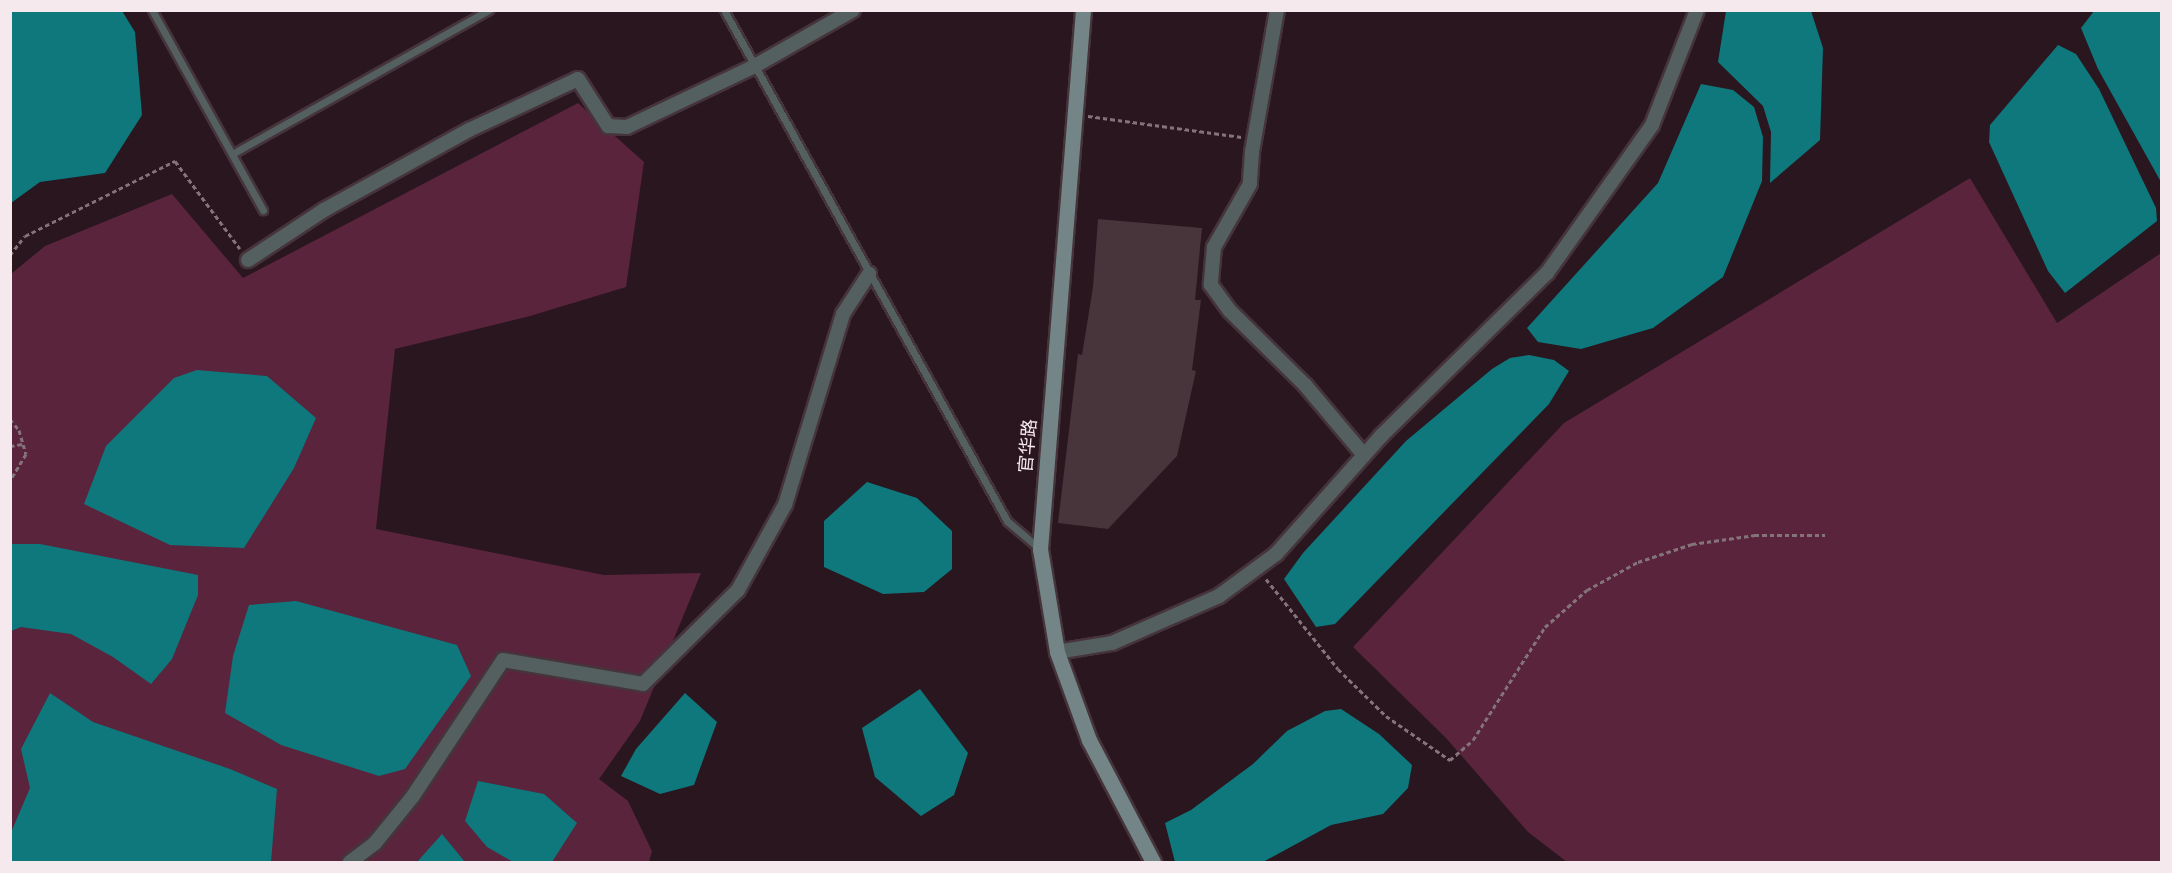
<!DOCTYPE html>
<meta charset="utf-8">
<style>
body{margin:0}
#map{position:relative;width:2172px;height:873px;overflow:hidden;background:#29161e;font-family:"Roboto Condensed","Noto Sans SC",sans-serif}
div>[style]{position:absolute}
.green>*{inset:0;background:#59243c}
.water>*{inset:0;background:#0e787d}
.building>*{inset:0;background:#48343b}
.path>*{height:3px;margin-top:-1.5px;transform-origin:0;background:repeating-linear-gradient(90deg,#84747a 0 4.5px,transparent 0 7.5px)}
.roads{filter:drop-shadow(2px 0 #46343b) drop-shadow(-2px 0 #46343b) drop-shadow(0 2px #46343b) drop-shadow(0 -2px #46343b)}
.service>*{height:7px;margin:-3.5px;padding:0 3.5px;transform-origin:3.5px;border-radius:3.5px;background:#545f60}
.minor>*{height:14px;margin:-7px;padding:0 7px;transform-origin:7px;border-radius:7px;background:#545f60}
.secondary>*{height:15px;margin:-7.5px;padding:0 7.5px;transform-origin:7.5px;border-radius:7.5px;background:#738586}
span{translate:-50% -50%;white-space:nowrap;text-align:center;line-height:1.15;-webkit-text-stroke:6px #29161e;paint-order:stroke}
.street-label{font-size:18px;color:#f6e9ed}
.frame{position:absolute;inset:0;border:12px solid #f6e9ed;pointer-events:none}
</style>
<div id="map">
<div class="green">
<i style="clip-path:polygon(578px 103px,644px 162px,626px 287px,530px 316px,395px 349px,376px 529px,604px 575px,701px 573px,640px 721px,599px 779px,628px 801px,652px 851px,649px 862px,11px 862px,11px 274px,45px 246px,172px 194px,243px 278px)"></i>
<i style="clip-path:polygon(1970px 178px,2057px 323px,2161px 253px,2161px 862px,1567px 862px,1528px 832px,1446px 738px,1353px 647px,1564px 423px)"></i>
</div>
<div class="water">
<i style="clip-path:polygon(11px 10px,122px 11px,135px 32px,142px 115px,105px 173px,40px 182px,11px 203px)"></i>
<i style="clip-path:polygon(1726px 11px,1811px 11px,1823px 48px,1820px 140px,1770px 183px,1771px 132px,1763px 106px,1718px 62px)"></i>
<i style="clip-path:polygon(2094px 11px,2161px 11px,2161px 182px,2098px 69px,2081px 28px)"></i>
<i style="clip-path:polygon(2058px 45px,2076px 54px,2099px 89px,2156px 208px,2157px 221px,2065px 293px,2048px 271px,1989px 142px,1990px 125px)"></i>
<i style="clip-path:polygon(1701px 84px,1733px 90px,1754px 107px,1763px 137px,1762px 181px,1723px 277px,1653px 328px,1581px 349px,1538px 342px,1527px 328px,1658px 183px)"></i>
<i style="clip-path:polygon(1529px 355px,1554px 360px,1569px 371px,1549px 404px,1335px 624px,1316px 627px,1284px 579px,1303px 553px,1406px 441px,1492px 369px,1510px 358px)"></i>
<i style="clip-path:polygon(197px 370px,267px 376px,316px 418px,294px 468px,244px 548px,170px 545px,84px 504px,106px 446px,174px 378px)"></i>
<i style="clip-path:polygon(867px 482px,917px 498px,952px 531px,952px 569px,924px 592px,883px 594px,824px 567px,824px 521px)"></i>
<i style="clip-path:polygon(11px 544px,40px 544px,198px 575px,198px 595px,172px 659px,151px 684px,113px 657px,71px 634px,21px 627px,11px 631px)"></i>
<i style="clip-path:polygon(296px 601px,457px 645px,471px 676px,405px 769px,379px 776px,281px 745px,225px 713px,233px 656px,249px 605px)"></i>
<i style="clip-path:polygon(920px 689px,968px 753px,954px 795px,921px 816px,875px 777px,862px 728px)"></i>
<i style="clip-path:polygon(50px 693px,93px 722px,230px 769px,277px 789px,271px 862px,11px 862px,12px 830px,30px 788px,21px 749px)"></i>
<i style="clip-path:polygon(685px 693px,717px 722px,694px 785px,660px 794px,621px 776px,636px 749px)"></i>
<i style="clip-path:polygon(1341px 709px,1379px 734px,1412px 765px,1408px 788px,1383px 814px,1331px 825px,1263px 862px,1175px 862px,1165px 823px,1191px 810px,1253px 764px,1287px 731px,1325px 711px)"></i>
<i style="clip-path:polygon(478px 781px,544px 794px,577px 823px,552px 862px,513px 862px,487px 847px,465px 821px)"></i>
<i style="clip-path:polygon(442px 834px,465px 862px,417px 862px)"></i>
</div>
<div class="building">
<i style="clip-path:polygon(1098px 219px,1202px 228px,1195px 300px,1201px 300px,1192px 370px,1196px 371px,1177px 456px,1108px 529px,1058px 523px,1078px 354px,1082px 355px,1093px 287px)"></i>
</div>
<div class="path">
<i style="left:1088px;top:116px;width:155px;rotate:7.8deg"></i>
<i style="left:10px;top:255px;width:24px;rotate:-52deg"></i>
<i style="left:25px;top:236px;width:168px;rotate:-26.6deg"></i>
<i style="left:175px;top:161px;width:109px;rotate:53.5deg"></i>
<i style="left:10px;top:419px;width:14px;rotate:51deg"></i>
<i style="left:19px;top:430px;width:25px;rotate:74deg"></i>
<i style="left:26px;top:454px;width:31px;rotate:121deg"></i>
<i style="left:10px;top:446px;width:13px;rotate:-9deg"></i>
<i style="left:1266px;top:579px;width:115px;rotate:51.3deg"></i>
<i style="left:1338px;top:669px;width:67px;rotate:44.4deg"></i>
<i style="left:1386px;top:716px;width:78px;rotate:34.5deg"></i>
<i style="left:1450px;top:760px;width:30px;rotate:-41deg"></i>
<i style="left:1473px;top:740px;width:134px;rotate:-57.5deg"></i>
<i style="left:1545px;top:627px;width:56px;rotate:-41.4deg"></i>
<i style="left:1587px;top:590px;width:58px;rotate:-28.8deg"></i>
<i style="left:1638px;top:562px;width:57px;rotate:-18.4deg"></i>
<i style="left:1692px;top:544px;width:64px;rotate:-8.1deg"></i>
<i style="left:1755px;top:535px;width:70px"></i>
</div>
<div class="roads">
<div class="service">
<i style="left:152px;top:10px;width:229px;rotate:61deg"></i>
<i style="left:724px;top:10px;width:584px;rotate:61.02deg"></i>
<i style="left:1007px;top:521px;width:43px;rotate:40.3deg"></i>
<i style="left:232px;top:154px;width:295px;rotate:-29.3deg"></i>
</div>
<div class="minor">
<i style="left:1277px;top:10px;width:144px;rotate:100deg"></i>
<i style="left:1252px;top:152px;width:32px;rotate:94deg"></i>
<i style="left:1250px;top:184px;width:73px;rotate:119.7deg"></i>
<i style="left:1214px;top:247px;width:38px;rotate:95deg"></i>
<i style="left:1211px;top:285px;width:32px;rotate:54deg"></i>
<i style="left:1230px;top:311px;width:107px;rotate:44.6deg"></i>
<i style="left:1306px;top:386px;width:90px;rotate:50deg"></i>
<i style="left:248px;top:260px;width:91px;rotate:-33.3deg"></i>
<i style="left:324px;top:210px;width:166px;rotate:-28.9deg"></i>
<i style="left:469px;top:130px;width:120px;rotate:-25.1deg"></i>
<i style="left:578px;top:79px;width:56px;rotate:57.4deg"></i>
<i style="left:608px;top:126px;width:19px;rotate:3deg"></i>
<i style="left:627px;top:127px;width:140px;rotate:-25.5deg"></i>
<i style="left:753px;top:67px;width:115px;rotate:-29.7deg"></i>
<i style="left:1057px;top:652px;width:56px;rotate:-9.3deg"></i>
<i style="left:1112px;top:643px;width:117px;rotate:-23.7deg"></i>
<i style="left:1219px;top:596px;width:71px;rotate:-36.4deg"></i>
<i style="left:1276px;top:554px;width:158px;rotate:-48.3deg"></i>
<i style="left:1381px;top:436px;width:233px;rotate:-44.5deg"></i>
<i style="left:1547px;top:273px;width:181px;rotate:-54.6deg"></i>
<i style="left:1652px;top:125px;width:123px;rotate:-68.6deg"></i>
<i style="left:350px;top:862px;width:31px;rotate:-37deg"></i>
<i style="left:375px;top:843px;width:60px;rotate:-51deg"></i>
<i style="left:413px;top:796px;width:163px;rotate:-56.5deg"></i>
<i style="left:503px;top:660px;width:142px;rotate:9.7deg"></i>
<i style="left:643px;top:684px;width:134px;rotate:-44.7deg"></i>
<i style="left:738px;top:590px;width:97px;rotate:-61.1deg"></i>
<i style="left:785px;top:505px;width:200px;rotate:-73.1deg"></i>
<i style="left:843px;top:314px;width:48px;rotate:-57deg"></i>
</div>
<div class="secondary">
<i style="left:1083px;top:10px;width:541px;rotate:94.56deg"></i>
<i style="left:1040px;top:549px;width:104px;rotate:80.6deg"></i>
<i style="left:1057px;top:652px;width:94px;rotate:70deg"></i>
<i style="left:1089px;top:740px;width:138px;rotate:62.3deg"></i>
</div>
</div>
<div class="street-label">
<span style="left:1028px;top:446px;rotate:-85deg">官华路</span>
</div>
<div class="frame"></div>
</div>
